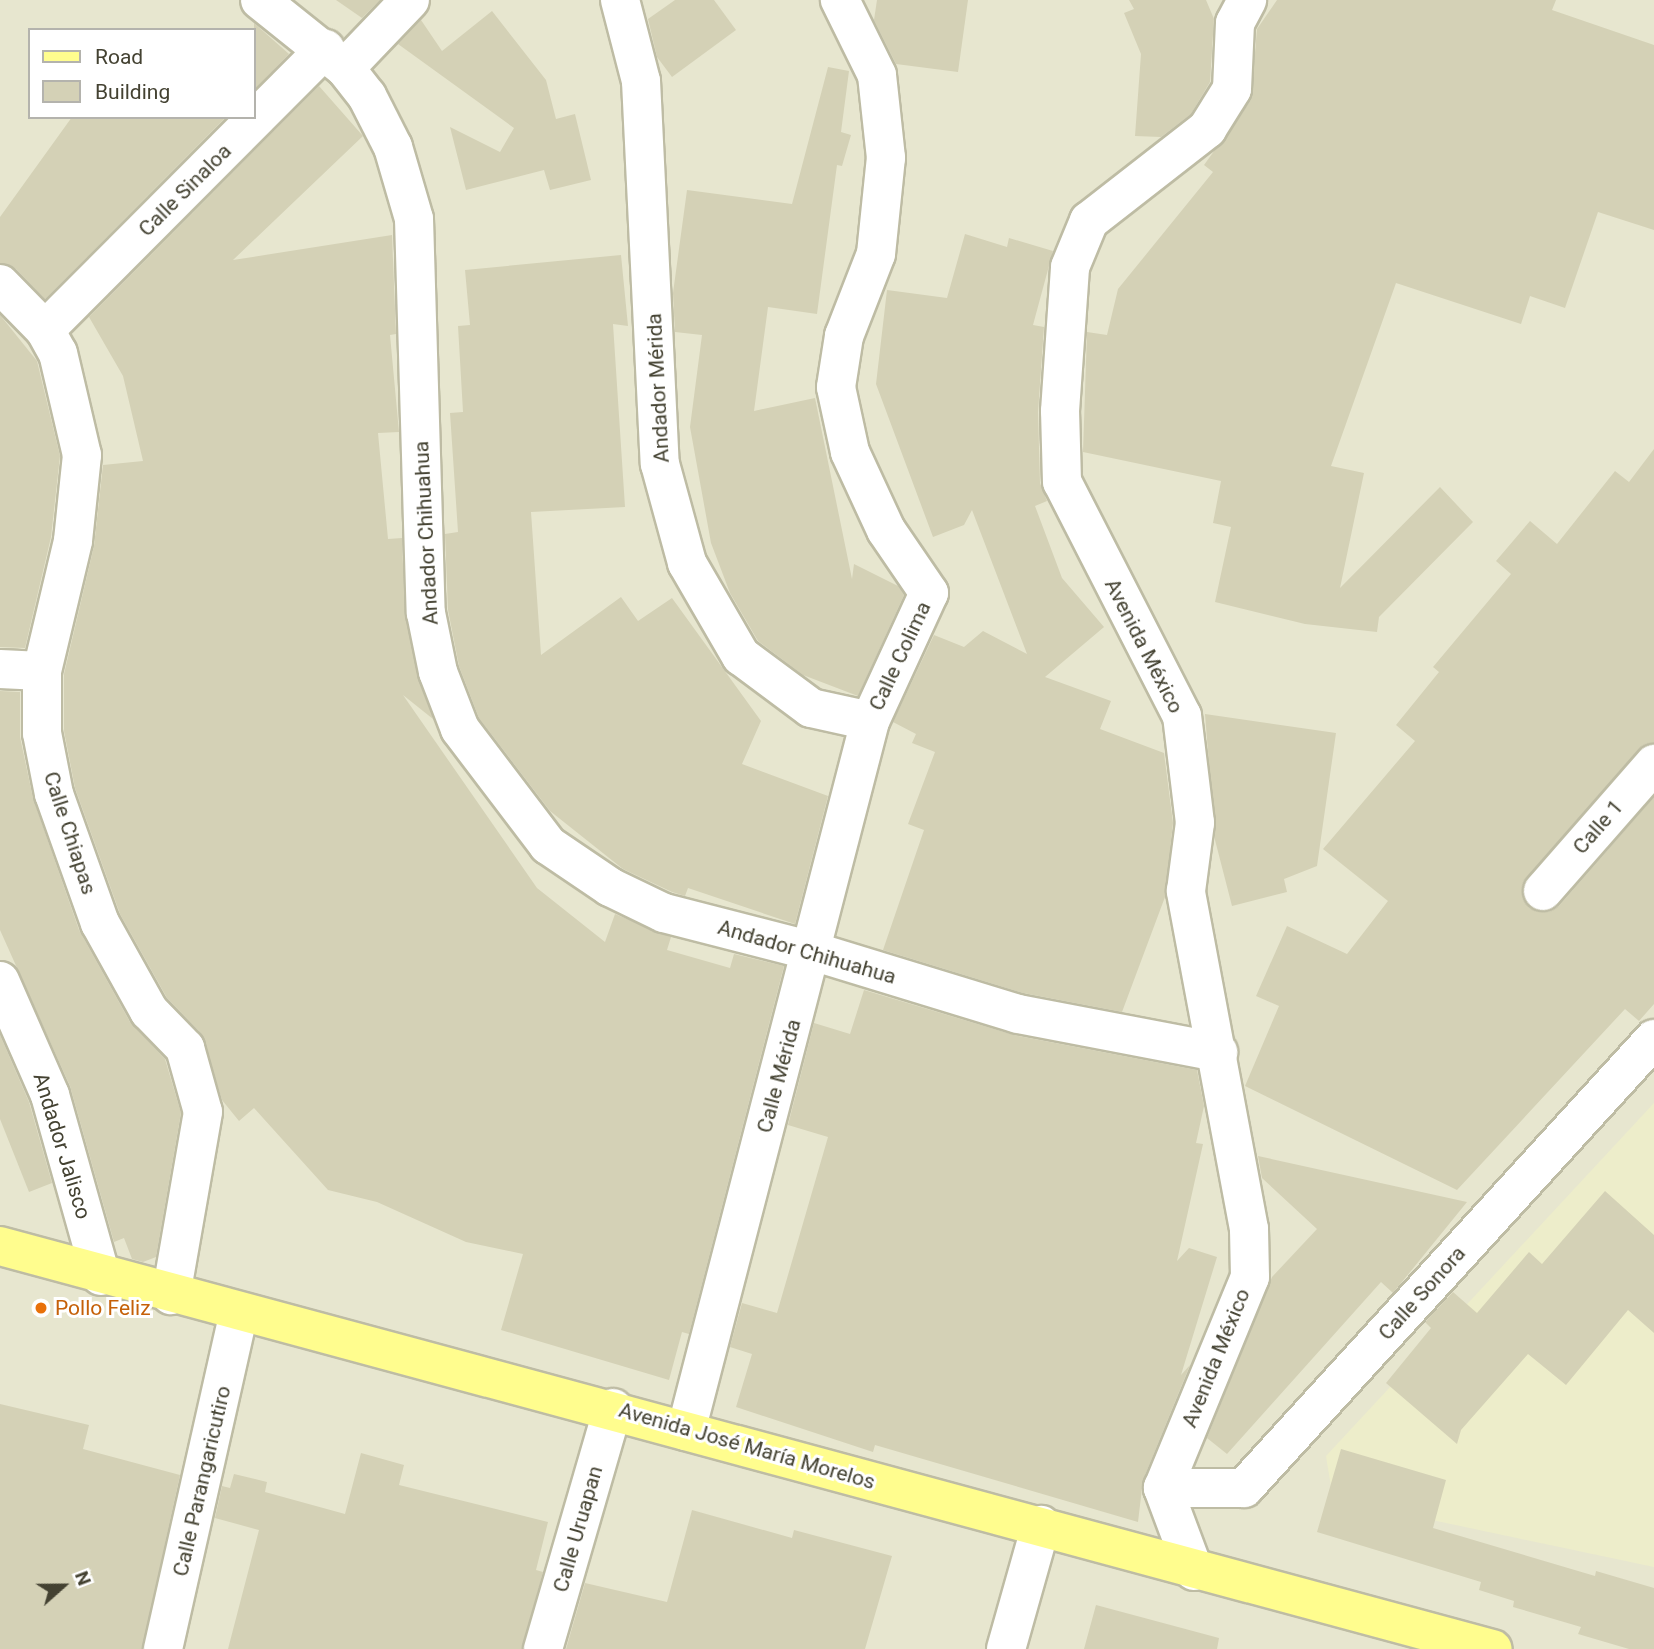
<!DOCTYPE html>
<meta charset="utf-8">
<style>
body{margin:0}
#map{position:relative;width:1654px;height:1649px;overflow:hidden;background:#f2f2e1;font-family:Roboto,sans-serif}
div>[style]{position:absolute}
.residential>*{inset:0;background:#e7e6cf}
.education>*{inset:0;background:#ededca}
.building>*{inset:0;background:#d4d1b6}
.roads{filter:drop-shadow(2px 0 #bebca4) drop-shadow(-2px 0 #bebca4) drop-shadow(0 2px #bebca4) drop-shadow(0 -2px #bebca4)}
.street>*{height:38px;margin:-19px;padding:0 19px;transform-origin:19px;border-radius:19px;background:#fff}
.primary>*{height:38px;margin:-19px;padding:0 19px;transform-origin:19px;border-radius:19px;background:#fffd8e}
.dots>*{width:19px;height:19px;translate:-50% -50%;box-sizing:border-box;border:4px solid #fff;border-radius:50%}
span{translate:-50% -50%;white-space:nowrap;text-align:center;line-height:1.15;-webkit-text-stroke:6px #fff;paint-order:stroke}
.street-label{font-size:21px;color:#444232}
.food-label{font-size:21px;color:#c56008}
.left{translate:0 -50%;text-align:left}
.legend{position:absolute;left:28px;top:28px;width:228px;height:91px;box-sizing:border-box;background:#fff;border:2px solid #b4b3ad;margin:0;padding:9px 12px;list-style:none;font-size:21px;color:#444232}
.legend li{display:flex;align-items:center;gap:14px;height:35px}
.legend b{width:35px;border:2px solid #b4b3ad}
.north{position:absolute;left:28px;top:1551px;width:70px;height:70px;-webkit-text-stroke:5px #fff;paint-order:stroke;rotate:69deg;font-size:19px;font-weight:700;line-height:28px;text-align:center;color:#444232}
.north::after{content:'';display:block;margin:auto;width:24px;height:32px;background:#444232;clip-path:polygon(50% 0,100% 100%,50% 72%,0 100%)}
</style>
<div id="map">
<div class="residential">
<i style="clip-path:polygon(evenodd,0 0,1654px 0,1654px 1649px,0 1649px,0 0,30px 30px,254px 30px,254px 117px,30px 117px,30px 30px)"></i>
</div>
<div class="education">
<i style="clip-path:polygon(1654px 1103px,1654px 1567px,1333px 1499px,1326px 1456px)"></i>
</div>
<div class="building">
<i style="clip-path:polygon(336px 0,380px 0,362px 18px)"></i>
<i style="clip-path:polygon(675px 0,714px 0,736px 30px,672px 77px,657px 57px,648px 19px)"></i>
<i style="clip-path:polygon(877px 0,968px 0,958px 72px,896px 64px,874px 20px)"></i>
<i style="clip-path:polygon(1129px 0,1206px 0,1214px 19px,1210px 82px,1191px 114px,1161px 137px,1135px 136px,1141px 54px,1124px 13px,1134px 9px)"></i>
<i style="clip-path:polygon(1277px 0,1556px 0,1552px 10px,1654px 45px,1654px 230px,1598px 212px,1565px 308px,1530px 296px,1521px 324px,1396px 283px,1331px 466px,1364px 473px,1340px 588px,1440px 487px,1473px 522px,1379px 617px,1377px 632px,1305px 624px,1215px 602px,1231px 527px,1213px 523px,1221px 481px,1083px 452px,1087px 332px,1107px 335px,1118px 289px,1213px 172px,1204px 165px,1251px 100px,1257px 29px)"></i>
<i style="clip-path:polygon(492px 11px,546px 80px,556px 119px,575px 114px,591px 180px,550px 190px,544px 170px,466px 190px,450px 127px,500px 152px,514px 128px,398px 44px,421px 20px,442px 51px)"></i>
<i style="clip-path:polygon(254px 23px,289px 54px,254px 90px)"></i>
<i style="clip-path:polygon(828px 67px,849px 71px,841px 132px,851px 135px,842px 166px,837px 165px,817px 314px,768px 307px,754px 411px,815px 398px,852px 579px,854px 564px,898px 586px,904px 595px,858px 696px,803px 675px,758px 641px,730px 593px,711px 543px,690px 427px,702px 335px,675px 332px,673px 293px,687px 190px,792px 204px)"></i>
<i style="clip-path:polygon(319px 86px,363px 136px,233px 260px,392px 235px,396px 334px,390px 335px,399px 432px,378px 433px,388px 539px,402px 538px,405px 617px,433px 719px,403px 695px,537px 888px,605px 942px,615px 914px,671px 937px,667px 950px,730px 968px,734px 954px,784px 966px,689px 1334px,682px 1332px,669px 1380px,501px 1330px,523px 1254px,466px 1242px,377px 1202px,328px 1190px,254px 1108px,239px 1121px,222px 1100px,201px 1033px,167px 998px,120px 914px,75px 788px,64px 731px,64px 674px,94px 546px,103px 465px,143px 461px,123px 376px,89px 317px)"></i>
<i style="clip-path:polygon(72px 117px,226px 117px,45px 299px,16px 269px,0 263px,0 217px)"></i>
<i style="clip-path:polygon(965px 234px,1007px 247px,1009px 238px,1053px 251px,1033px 325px,1044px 327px,1038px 412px,1040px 483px,1047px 501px,1035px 506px,1062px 578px,1104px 627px,1045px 677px,1111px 701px,1100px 729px,1164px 753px,1173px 823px,1165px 897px,1122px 1012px,1023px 993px,883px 950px,924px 830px,908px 824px,935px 752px,912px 743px,916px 734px,893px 722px,934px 635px,964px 647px,983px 631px,1027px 654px,972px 510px,964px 525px,933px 537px,876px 384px,887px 290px,947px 298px)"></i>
<i style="clip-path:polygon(621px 255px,628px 326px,613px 324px,625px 507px,531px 512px,541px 655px,621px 597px,638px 621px,672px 598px,761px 721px,742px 764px,828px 796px,795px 924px,688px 888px,685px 896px,672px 892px,623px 869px,550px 811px,479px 718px,459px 666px,448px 610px,445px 534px,458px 532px,450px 413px,463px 412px,458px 326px,470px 325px,465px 270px)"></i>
<i style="clip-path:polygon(0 315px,37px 361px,60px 456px,51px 537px,25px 648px,0 647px)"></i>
<i style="clip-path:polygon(1654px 449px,1654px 743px,1638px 750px,1522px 887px,1529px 908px,1549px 912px,1559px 906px,1654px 797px,1654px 1004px,1639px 1021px,1625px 1009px,1457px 1190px,1245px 1086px,1279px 1006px,1256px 996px,1287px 926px,1347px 954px,1388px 901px,1323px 849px,1415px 741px,1396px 725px,1439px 672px,1433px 667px,1511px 574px,1496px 561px,1530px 521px,1557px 544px,1615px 471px,1629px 482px)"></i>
<i style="clip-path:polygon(0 691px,20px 692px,20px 737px,33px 798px,79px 930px,130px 1022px,165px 1059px,181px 1113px,156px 1257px,143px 1262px,132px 1259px,124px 1238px,114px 1242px,70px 1086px,0 930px)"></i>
<i style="clip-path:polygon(1205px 714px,1336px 733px,1317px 866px,1284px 879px,1287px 892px,1232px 906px,1215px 840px)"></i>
<i style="clip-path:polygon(864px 990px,1014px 1035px,1197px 1070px,1204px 1106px,1196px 1143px,1203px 1144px,1177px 1261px,1189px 1248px,1217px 1257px,1181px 1375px,1190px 1365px,1143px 1480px,1138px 1522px,875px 1445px,873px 1452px,736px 1407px,752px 1354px,730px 1347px,742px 1303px,777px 1313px,828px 1137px,788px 1125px,814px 1023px,850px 1034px)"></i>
<i style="clip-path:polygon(0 1035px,29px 1102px,52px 1183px,29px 1192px,0 1119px)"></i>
<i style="clip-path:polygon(1258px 1156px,1467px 1202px,1393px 1293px,1381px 1282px,1227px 1454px,1207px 1438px,1272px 1277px,1317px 1229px,1262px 1178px)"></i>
<i style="clip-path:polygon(1605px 1191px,1654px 1235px,1654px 1333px,1628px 1310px,1566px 1385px,1528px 1354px,1461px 1430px,1457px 1444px,1386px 1383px,1431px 1328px,1425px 1322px,1453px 1292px,1477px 1313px,1529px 1252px,1542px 1264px)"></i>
<i style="clip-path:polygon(0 1404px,89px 1425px,83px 1449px,180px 1475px,142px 1649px,0 1649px)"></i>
<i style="clip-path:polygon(1341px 1449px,1446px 1480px,1433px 1528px,1595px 1576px,1596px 1571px,1654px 1588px,1654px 1649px,1629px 1649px,1578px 1634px,1581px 1627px,1513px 1607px,1514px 1601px,1479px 1590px,1481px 1582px,1317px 1532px)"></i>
<i style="clip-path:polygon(361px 1453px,404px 1465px,399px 1485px,548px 1522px,536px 1570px,543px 1572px,522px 1649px,228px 1649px,259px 1530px,215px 1518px,222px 1486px,230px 1488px,234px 1474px,267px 1482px,265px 1492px,345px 1514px)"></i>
<i style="clip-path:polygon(692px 1510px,792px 1538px,794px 1530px,892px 1556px,865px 1649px,566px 1649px,585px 1583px,667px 1602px)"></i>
<i style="clip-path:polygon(1096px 1605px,1219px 1638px,1217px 1649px,1084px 1649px)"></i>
</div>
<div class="roads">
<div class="street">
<i style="left:260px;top:0;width:109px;rotate:38.7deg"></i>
<i style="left:345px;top:68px;width:36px;rotate:52deg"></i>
<i style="left:367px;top:96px;width:57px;rotate:63deg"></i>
<i style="left:393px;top:147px;width:75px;rotate:73.7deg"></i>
<i style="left:414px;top:219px;width:394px;rotate:88.3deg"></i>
<i style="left:426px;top:613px;width:60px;rotate:78.5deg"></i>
<i style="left:438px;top:672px;width:61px;rotate:68.9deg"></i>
<i style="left:460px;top:729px;width:146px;rotate:52.8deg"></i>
<i style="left:548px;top:845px;width:75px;rotate:34.1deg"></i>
<i style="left:610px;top:887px;width:60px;rotate:25.7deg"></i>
<i style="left:664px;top:913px;width:153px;rotate:14.4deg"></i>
<i style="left:812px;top:951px;width:215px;rotate:17deg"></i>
<i style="left:1018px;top:1014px;width:204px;rotate:10.8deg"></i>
<i style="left:620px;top:0;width:84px;rotate:75.5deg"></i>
<i style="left:641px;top:81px;width:383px;rotate:87.2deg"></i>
<i style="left:660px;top:464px;width:103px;rotate:74.7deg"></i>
<i style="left:687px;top:563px;width:108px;rotate:59.9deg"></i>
<i style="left:741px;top:656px;width:87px;rotate:36.6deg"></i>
<i style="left:811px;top:708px;width:60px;rotate:12.4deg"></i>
<i style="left:345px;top:68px;width:94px;rotate:-46.3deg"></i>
<i style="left:0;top:284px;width:64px;rotate:45.6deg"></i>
<i style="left:45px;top:330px;width:26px;rotate:61deg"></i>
<i style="left:58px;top:353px;width:105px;rotate:76.8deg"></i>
<i style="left:82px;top:455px;width:86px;rotate:96deg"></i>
<i style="left:73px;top:541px;width:134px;rotate:103.4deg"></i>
<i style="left:42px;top:671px;width:62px;rotate:90deg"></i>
<i style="left:42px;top:733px;width:62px;rotate:78.9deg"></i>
<i style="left:54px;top:794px;width:137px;rotate:70.4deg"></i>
<i style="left:100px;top:923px;width:101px;rotate:60.9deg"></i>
<i style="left:149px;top:1011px;width:52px;rotate:45.8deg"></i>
<i style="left:185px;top:1048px;width:66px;rotate:74.3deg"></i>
<i style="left:203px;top:1112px;width:186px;rotate:99.9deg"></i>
<i style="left:45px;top:330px;width:397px;rotate:-45.1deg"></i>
<i style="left:0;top:669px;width:42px;rotate:2.7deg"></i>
<i style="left:1543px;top:891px;width:169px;rotate:-48.8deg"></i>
<i style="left:0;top:981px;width:124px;rotate:66.3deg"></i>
<i style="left:50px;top:1095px;width:188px;rotate:74.3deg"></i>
<i style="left:686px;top:1431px;width:733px;rotate:-75.47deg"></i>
<i style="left:870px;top:721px;width:141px;rotate:-65.3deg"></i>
<i style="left:929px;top:593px;width:76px;rotate:-124.3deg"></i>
<i style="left:886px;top:530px;width:86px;rotate:-114.8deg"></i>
<i style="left:850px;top:452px;width:66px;rotate:-102.2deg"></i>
<i style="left:836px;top:387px;width:52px;rotate:-81.1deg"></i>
<i style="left:844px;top:336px;width:88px;rotate:-68.7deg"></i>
<i style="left:876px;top:254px;width:97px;rotate:-84.1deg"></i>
<i style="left:886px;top:158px;width:83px;rotate:-96.2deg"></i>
<i style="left:877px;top:75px;width:84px;rotate:-116.3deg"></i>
<i style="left:1163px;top:1488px;width:81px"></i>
<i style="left:1244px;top:1488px;width:608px;rotate:-47.6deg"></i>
<i style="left:1194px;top:1571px;width:89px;rotate:-110.5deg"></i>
<i style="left:1163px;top:1488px;width:228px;rotate:-67.6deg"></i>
<i style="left:1250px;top:1277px;width:48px;rotate:-91.2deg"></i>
<i style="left:1249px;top:1229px;width:344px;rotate:-100.6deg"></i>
<i style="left:1186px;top:891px;width:69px;rotate:-82.5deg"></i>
<i style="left:1195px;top:823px;width:108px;rotate:-96.9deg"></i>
<i style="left:1182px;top:716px;width:263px;rotate:-117.1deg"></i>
<i style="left:1062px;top:482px;width:71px;rotate:-91.6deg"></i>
<i style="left:1060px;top:411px;width:144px;rotate:-86deg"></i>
<i style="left:1070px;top:267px;width:50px;rotate:-67.6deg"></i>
<i style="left:1089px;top:221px;width:150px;rotate:-37.9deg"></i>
<i style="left:1207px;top:129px;width:47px;rotate:-58deg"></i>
<i style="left:1232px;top:89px;width:66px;rotate:-87.4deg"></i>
<i style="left:1235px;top:23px;width:26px;rotate:-62deg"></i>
<i style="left:163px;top:1649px;width:344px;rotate:-77.3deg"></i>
<i style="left:543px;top:1649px;width:251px;rotate:-73.8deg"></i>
<i style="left:1006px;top:1649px;width:129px;rotate:-74.2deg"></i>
</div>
<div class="primary">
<i style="left:0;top:1246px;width:1546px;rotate:15.11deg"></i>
</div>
</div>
<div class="dots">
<i style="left:41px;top:1308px;background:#e8710a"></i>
</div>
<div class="street-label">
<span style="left:185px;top:190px;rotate:-45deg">Calle Sinaloa</span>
<span style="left:658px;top:388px;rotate:-93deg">Andador Mérida</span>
<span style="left:426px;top:533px;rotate:-93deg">Andador Chihuahua</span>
<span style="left:1144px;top:646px;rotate:63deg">Avenida México</span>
<span style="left:900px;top:656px;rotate:-65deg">Calle Colima</span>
<span style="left:1598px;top:827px;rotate:-49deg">Calle 1</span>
<span style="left:70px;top:833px;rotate:72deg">Calle Chiapas</span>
<span style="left:807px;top:952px;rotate:16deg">Andador Chihuahua</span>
<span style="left:779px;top:1076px;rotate:-75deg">Calle Mérida</span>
<span style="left:62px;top:1146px;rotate:73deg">Andador Jalisco</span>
<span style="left:1422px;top:1293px;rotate:-48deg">Calle Sonora</span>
<span style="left:1216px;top:1358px;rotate:-68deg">Avenida México</span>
<span style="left:747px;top:1446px;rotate:16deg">Avenida José María Morelos</span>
<span style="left:202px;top:1481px;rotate:-77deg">Calle Parangaricutiro</span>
<span style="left:578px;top:1529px;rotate:-74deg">Calle Uruapan</span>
</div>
<div class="food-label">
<span class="left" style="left:55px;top:1308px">Pollo Feliz</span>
</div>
<ul class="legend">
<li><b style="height:9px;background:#fffd8e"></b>Road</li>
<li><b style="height:19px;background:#d4d1b6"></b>Building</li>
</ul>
<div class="north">N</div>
</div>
